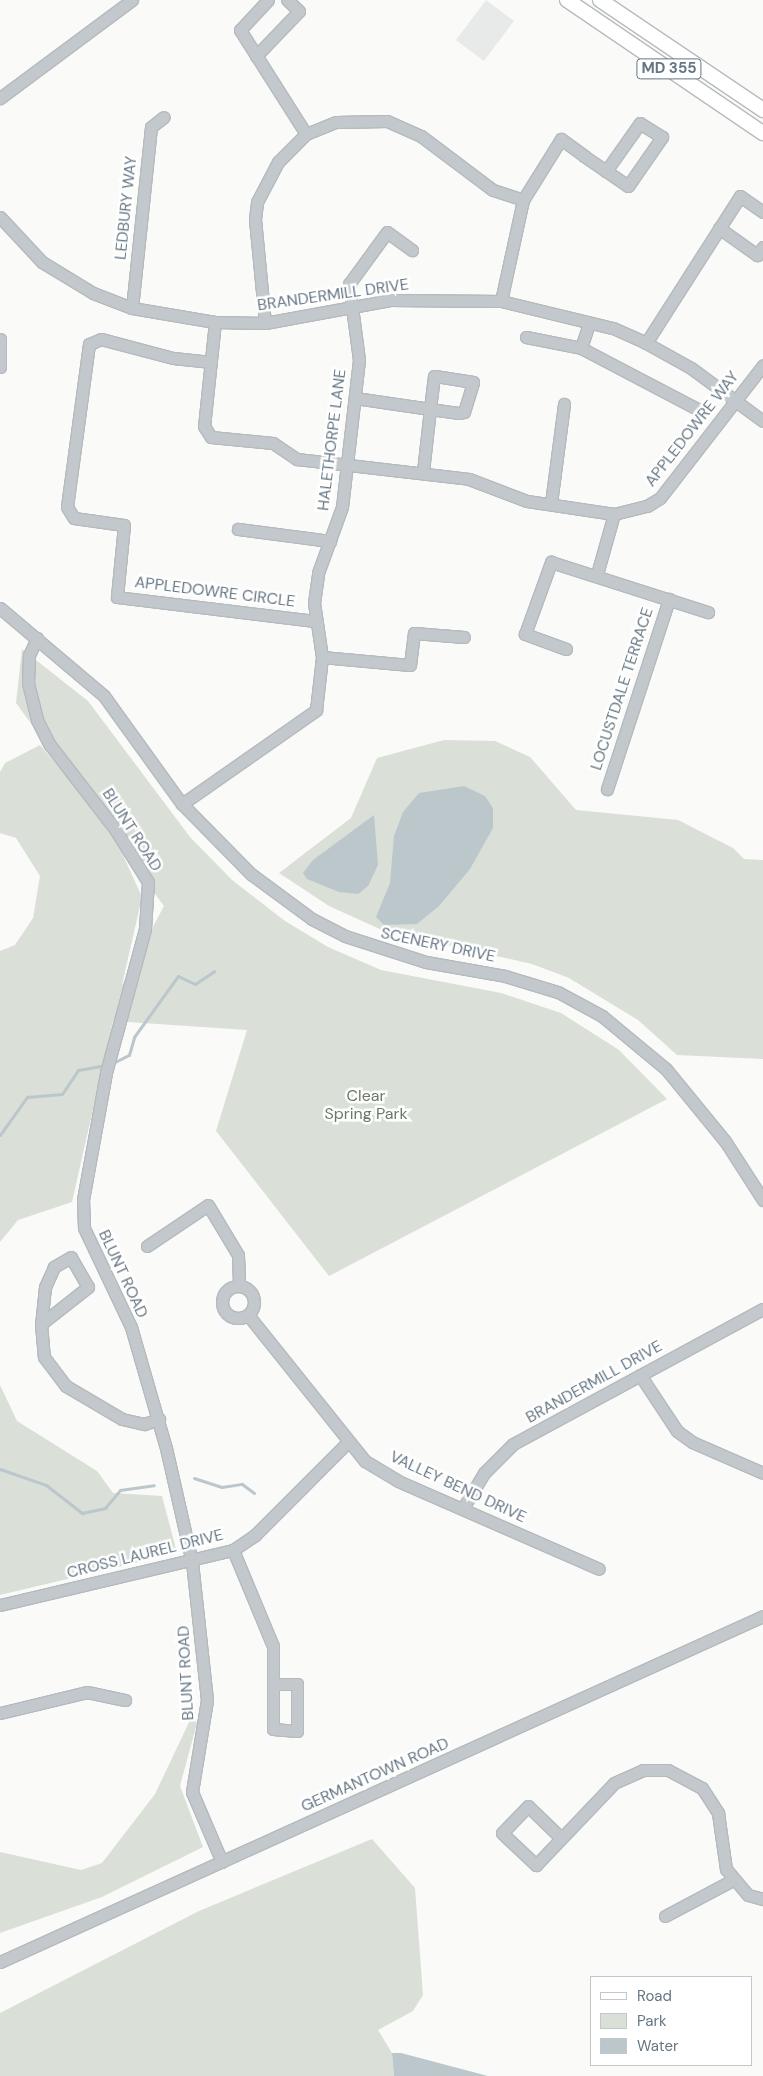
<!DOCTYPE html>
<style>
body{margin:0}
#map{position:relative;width:763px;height:2076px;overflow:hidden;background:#fafaf8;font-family:"DM Sans",sans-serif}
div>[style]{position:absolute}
.built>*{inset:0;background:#e8e9e9;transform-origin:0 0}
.green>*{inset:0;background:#dadfd7}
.water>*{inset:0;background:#bbc7cb}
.stream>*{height:3px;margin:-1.5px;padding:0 1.5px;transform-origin:1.5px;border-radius:1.5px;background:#bbc7cb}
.roads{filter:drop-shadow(1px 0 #b5babe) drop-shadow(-1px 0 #b5babe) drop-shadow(0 1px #b5babe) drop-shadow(0 -1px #b5babe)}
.minor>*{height:11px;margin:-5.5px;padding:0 5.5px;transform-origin:5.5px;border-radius:5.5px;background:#c3c8cc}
.minor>.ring{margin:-5.5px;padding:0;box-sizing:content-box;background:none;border:11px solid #c3c8cc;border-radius:50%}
.major>*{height:14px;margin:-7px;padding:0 7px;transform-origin:7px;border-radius:7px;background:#fff}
span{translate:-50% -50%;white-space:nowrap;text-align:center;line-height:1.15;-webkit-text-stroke:5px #fff;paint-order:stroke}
.shield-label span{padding:1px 4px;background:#fff;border:1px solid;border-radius:4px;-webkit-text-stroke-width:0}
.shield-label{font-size:15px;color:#657683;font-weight:700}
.street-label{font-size:16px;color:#657683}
.park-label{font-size:16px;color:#687a64}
.legend{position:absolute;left:590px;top:1976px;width:162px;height:90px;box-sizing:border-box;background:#fff;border:1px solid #c1c8cd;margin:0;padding:6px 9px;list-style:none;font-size:15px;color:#657683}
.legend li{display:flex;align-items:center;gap:10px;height:25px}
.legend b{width:25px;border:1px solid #c1c8cd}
</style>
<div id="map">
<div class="built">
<i style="left:486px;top:0;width:35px;height:50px;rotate:37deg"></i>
</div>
<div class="green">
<i style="clip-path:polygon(evenodd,22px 649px,88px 701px,190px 837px,232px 880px,285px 921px,328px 947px,381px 970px,501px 993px,561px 1013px,619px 1050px,667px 1099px,329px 1276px,216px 1131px,247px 1030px,113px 1021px,72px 1202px,18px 1220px,0 1242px,0 951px,15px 945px,33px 918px,40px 876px,16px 838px,0 833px,0 772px,5px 763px,40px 745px,91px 806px,16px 703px,22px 649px,117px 842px,164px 906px,122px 985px,142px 897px,117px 842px)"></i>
<i style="clip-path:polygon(444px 740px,495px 741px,530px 757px,576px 810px,678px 820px,733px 848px,744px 859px,763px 860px,763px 1059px,677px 1055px,638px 1020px,569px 978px,532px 964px,382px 930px,329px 906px,279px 873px,351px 818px,377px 758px)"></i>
<i style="clip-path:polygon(0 1385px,17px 1421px,97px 1471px,113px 1493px,162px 1496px,177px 1553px,0 1595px)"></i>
<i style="clip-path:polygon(192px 1716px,197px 1723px,180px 1786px,203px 1847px,102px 1897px,0 1933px,0 1852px,81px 1870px,102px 1863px,155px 1794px)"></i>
<i style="clip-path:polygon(372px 1839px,415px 1888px,423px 1995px,413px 2011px,378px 2030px,392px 2053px,394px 2076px,0 2076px,0 2013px,199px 1911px)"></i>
</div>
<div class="water">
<i style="clip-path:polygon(464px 786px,485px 796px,493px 808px,493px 828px,470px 869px,439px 906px,417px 924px,384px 925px,376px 917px,390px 883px,394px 836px,403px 812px,419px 793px)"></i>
<i style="clip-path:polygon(374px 815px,378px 865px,368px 886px,358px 894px,339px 892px,307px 879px,303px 873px,313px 860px)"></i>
<i style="clip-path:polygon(392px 2053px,401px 2053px,488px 2076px,394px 2076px)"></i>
</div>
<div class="stream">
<i style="left:111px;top:1064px;width:20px;rotate:-27deg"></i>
<i style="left:129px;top:1055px;width:19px;rotate:-74deg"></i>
<i style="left:134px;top:1037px;width:75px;rotate:-54.2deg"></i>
<i style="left:178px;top:976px;width:19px;rotate:25deg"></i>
<i style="left:195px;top:984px;width:23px;rotate:-34deg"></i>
<i style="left:0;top:1135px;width:47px;rotate:-54.6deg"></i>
<i style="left:27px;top:1097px;width:35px;rotate:-5deg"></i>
<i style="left:62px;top:1094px;width:29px;rotate:-56deg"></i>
<i style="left:78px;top:1070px;width:27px;rotate:-10deg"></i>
<i style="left:0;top:1469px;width:49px;rotate:19.2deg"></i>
<i style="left:46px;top:1485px;width:46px;rotate:37.9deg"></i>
<i style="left:82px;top:1513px;width:24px;rotate:-12deg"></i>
<i style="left:105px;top:1508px;width:23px;rotate:-50deg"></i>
<i style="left:120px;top:1490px;width:34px;rotate:-8deg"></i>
<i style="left:194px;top:1478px;width:29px;rotate:18deg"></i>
<i style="left:222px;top:1487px;width:20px;rotate:-9deg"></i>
<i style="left:242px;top:1484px;width:15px;rotate:37deg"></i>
</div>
<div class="roads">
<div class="minor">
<i style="left:268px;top:0;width:41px;rotate:133deg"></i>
<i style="left:240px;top:30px;width:123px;rotate:57.6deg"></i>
<i style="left:256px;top:56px;width:62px;rotate:-46.3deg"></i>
<i style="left:299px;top:11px;width:16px;rotate:-137deg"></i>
<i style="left:0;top:98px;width:164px;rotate:-36.6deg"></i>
<i style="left:0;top:217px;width:62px;rotate:47deg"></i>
<i style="left:42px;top:262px;width:60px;rotate:31.3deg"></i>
<i style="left:93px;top:293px;width:42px;rotate:21deg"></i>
<i style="left:132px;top:308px;width:84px;rotate:9.6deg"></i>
<i style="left:215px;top:322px;width:50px;rotate:1.1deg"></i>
<i style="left:265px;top:323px;width:127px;rotate:-10.4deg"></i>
<i style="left:390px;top:300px;width:111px;rotate:0.5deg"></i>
<i style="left:501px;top:301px;width:115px;rotate:13.6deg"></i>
<i style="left:613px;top:328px;width:36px;rotate:24deg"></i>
<i style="left:646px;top:343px;width:51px;rotate:29.1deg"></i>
<i style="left:691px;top:368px;width:89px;rotate:36.4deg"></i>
<i style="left:719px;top:228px;width:47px;rotate:35.4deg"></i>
<i style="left:757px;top:255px;width:10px;rotate:-53deg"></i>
<i style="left:501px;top:301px;width:103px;rotate:-77.7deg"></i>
<i style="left:523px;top:200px;width:72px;rotate:-58.1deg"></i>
<i style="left:561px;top:139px;width:29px;rotate:36deg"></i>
<i style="left:584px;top:156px;width:53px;rotate:34.3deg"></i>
<i style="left:628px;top:186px;width:60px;rotate:-55.2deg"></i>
<i style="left:662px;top:137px;width:26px;rotate:-148deg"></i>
<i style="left:640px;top:123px;width:59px;rotate:125.3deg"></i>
<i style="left:132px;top:308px;width:182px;rotate:-84deg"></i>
<i style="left:151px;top:127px;width:16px;rotate:-38deg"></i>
<i style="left:215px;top:322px;width:105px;rotate:96deg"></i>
<i style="left:204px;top:426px;width:13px;rotate:58deg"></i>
<i style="left:211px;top:437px;width:62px;rotate:5.5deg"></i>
<i style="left:273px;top:443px;width:29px;rotate:34deg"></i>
<i style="left:297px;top:459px;width:173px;rotate:6.6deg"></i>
<i style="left:469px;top:479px;width:62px;rotate:20.8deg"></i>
<i style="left:527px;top:501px;width:88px;rotate:8.5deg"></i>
<i style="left:614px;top:514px;width:34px;rotate:-14deg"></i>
<i style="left:647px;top:506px;width:15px;rotate:-32deg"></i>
<i style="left:660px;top:498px;width:168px;rotate:-52.2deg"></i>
<i style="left:265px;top:323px;width:104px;rotate:-95.5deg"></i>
<i style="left:255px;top:219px;width:17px;rotate:-83deg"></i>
<i style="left:257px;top:202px;width:45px;rotate:-62.3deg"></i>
<i style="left:278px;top:162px;width:40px;rotate:-45deg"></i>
<i style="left:306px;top:134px;width:32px;rotate:-22deg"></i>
<i style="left:336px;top:122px;width:51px;rotate:-1.1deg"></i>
<i style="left:387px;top:121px;width:37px;rotate:24deg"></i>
<i style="left:421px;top:136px;width:90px;rotate:36.9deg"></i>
<i style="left:493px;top:190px;width:32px;rotate:18deg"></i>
<i style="left:526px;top:337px;width:56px;rotate:11.3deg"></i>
<i style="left:581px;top:348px;width:136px;rotate:27.7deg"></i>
<i style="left:0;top:339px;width:28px;rotate:90deg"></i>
<i style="left:646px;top:343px;width:174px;rotate:-57.4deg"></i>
<i style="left:740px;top:196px;width:28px;rotate:35deg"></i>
<i style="left:581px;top:348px;width:26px;rotate:-72deg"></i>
<i style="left:211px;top:362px;width:38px;rotate:-174deg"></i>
<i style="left:173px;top:358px;width:74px;rotate:-165.2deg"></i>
<i style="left:101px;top:339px;width:13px;rotate:157deg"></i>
<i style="left:89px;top:344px;width:164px;rotate:97.7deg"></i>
<i style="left:67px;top:507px;width:13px;rotate:58deg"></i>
<i style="left:74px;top:518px;width:50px;rotate:8deg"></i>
<i style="left:124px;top:525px;width:72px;rotate:95.6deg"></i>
<i style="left:117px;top:597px;width:200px;rotate:6.9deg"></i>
<i style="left:355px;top:398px;width:76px;rotate:8.3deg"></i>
<i style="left:430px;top:409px;width:28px;rotate:8deg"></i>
<i style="left:458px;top:413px;width:6px;rotate:-9deg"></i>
<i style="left:464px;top:412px;width:31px;rotate:-73deg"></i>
<i style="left:473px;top:382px;width:39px;rotate:-171deg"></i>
<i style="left:434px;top:376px;width:33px;rotate:97deg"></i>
<i style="left:430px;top:409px;width:62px;rotate:96.4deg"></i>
<i style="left:551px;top:503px;width:100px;rotate:-82.5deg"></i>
<i style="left:238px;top:529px;width:93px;rotate:7.4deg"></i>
<i style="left:597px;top:574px;width:62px;rotate:-74.2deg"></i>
<i style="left:0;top:608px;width:136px;rotate:40.2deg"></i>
<i style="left:104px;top:696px;width:133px;rotate:54.2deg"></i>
<i style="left:182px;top:804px;width:98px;rotate:45.4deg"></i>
<i style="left:251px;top:874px;width:76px;rotate:36.4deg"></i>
<i style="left:312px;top:919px;width:37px;rotate:27deg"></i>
<i style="left:345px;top:936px;width:85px;rotate:17.8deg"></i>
<i style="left:426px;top:962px;width:80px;rotate:10deg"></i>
<i style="left:505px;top:976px;width:55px;rotate:16.8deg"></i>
<i style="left:558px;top:992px;width:50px;rotate:28.6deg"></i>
<i style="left:602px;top:1016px;width:83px;rotate:39.6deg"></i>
<i style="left:666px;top:1069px;width:93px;rotate:50.7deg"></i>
<i style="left:725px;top:1141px;width:70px;rotate:57.2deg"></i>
<i style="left:37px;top:638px;width:19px;rotate:115deg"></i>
<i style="left:29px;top:655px;width:28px;rotate:92deg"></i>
<i style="left:28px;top:683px;width:38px;rotate:76deg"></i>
<i style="left:37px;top:720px;width:28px;rotate:63deg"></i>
<i style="left:50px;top:745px;width:106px;rotate:52.3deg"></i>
<i style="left:115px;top:829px;width:62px;rotate:58.1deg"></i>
<i style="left:148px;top:882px;width:47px;rotate:93.7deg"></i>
<i style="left:145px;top:929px;width:149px;rotate:105.2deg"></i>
<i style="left:106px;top:1073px;width:128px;rotate:100.3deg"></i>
<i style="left:83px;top:1199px;width:29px;rotate:88deg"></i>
<i style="left:84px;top:1228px;width:110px;rotate:64.6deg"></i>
<i style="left:131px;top:1327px;width:126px;rotate:73.9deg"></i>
<i style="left:166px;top:1448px;width:117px;rotate:77.2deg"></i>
<i style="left:192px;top:1562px;width:139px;rotate:83.8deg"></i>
<i style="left:207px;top:1700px;width:93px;rotate:99.3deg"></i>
<i style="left:192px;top:1792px;width:76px;rotate:66.8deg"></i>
<i style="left:566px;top:649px;width:44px;rotate:-159.9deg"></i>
<i style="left:525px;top:634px;width:77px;rotate:-70.1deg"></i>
<i style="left:551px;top:562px;width:165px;rotate:17.7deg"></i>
<i style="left:322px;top:657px;width:88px;rotate:5.2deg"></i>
<i style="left:410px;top:665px;width:32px;rotate:-83deg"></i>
<i style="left:414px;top:633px;width:50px;rotate:4.6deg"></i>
<i style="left:607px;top:789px;width:200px;rotate:-71.9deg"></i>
<i style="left:182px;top:804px;width:164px;rotate:-35deg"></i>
<i style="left:316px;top:710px;width:53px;rotate:-83.5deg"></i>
<i style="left:322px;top:657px;width:55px;rotate:-98.4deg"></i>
<i style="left:314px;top:603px;width:30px;rotate:-82deg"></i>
<i style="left:318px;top:573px;width:70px;rotate:-70deg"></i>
<i style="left:342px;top:507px;width:148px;rotate:-83.4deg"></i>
<i style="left:359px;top:360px;width:77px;rotate:-97.5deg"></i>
<i style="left:349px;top:284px;width:64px;rotate:-53.8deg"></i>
<i style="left:387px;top:232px;width:31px;rotate:36deg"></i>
<i style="left:147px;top:1246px;width:73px;rotate:-33.9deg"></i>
<i style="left:208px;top:1205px;width:58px;rotate:59deg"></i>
<i style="left:238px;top:1255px;width:31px;rotate:88deg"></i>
<i class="ring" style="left:222px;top:1286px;width:21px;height:21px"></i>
<i style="left:248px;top:1315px;width:187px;rotate:51.3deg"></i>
<i style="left:365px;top:1461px;width:39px;rotate:31deg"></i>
<i style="left:398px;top:1481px;width:219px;rotate:23.6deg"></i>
<i style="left:41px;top:1324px;width:60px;rotate:-38.2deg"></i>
<i style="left:88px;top:1287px;width:34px;rotate:-120deg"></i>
<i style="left:71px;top:1257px;width:20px;rotate:150deg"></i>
<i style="left:54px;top:1267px;width:22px;rotate:114deg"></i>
<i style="left:45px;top:1287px;width:37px;rotate:96deg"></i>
<i style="left:41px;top:1324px;width:33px;rotate:85deg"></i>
<i style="left:44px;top:1357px;width:36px;rotate:53deg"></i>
<i style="left:66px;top:1386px;width:65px;rotate:30.5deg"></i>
<i style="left:122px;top:1419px;width:23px;rotate:13deg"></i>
<i style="left:144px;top:1424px;width:16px;rotate:-18deg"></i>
<i style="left:640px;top:1375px;width:67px;rotate:56.5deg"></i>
<i style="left:677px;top:1431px;width:19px;rotate:36deg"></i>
<i style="left:692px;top:1442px;width:77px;rotate:23.6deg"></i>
<i style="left:463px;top:1508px;width:41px;rotate:-59deg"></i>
<i style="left:484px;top:1473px;width:41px;rotate:-45deg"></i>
<i style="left:513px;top:1444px;width:284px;rotate:-28.4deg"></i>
<i style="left:233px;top:1550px;width:104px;rotate:67.4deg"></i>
<i style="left:273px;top:1646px;width:83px;rotate:90deg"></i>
<i style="left:273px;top:1729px;width:24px;rotate:5deg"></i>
<i style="left:297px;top:1731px;width:47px;rotate:-90deg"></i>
<i style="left:297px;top:1684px;width:22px;rotate:180deg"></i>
<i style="left:0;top:1605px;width:239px;rotate:-13.3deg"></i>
<i style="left:233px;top:1550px;width:27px;rotate:-34deg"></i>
<i style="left:255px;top:1535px;width:130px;rotate:-45deg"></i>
<i style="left:0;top:1713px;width:89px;rotate:-13.6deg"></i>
<i style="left:87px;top:1692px;width:39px;rotate:12deg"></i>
<i style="left:561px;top:1838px;width:46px;rotate:-135.9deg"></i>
<i style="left:528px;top:1806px;width:37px;rotate:134deg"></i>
<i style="left:502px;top:1833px;width:47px;rotate:43.3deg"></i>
<i style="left:536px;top:1865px;width:113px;rotate:-46.4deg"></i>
<i style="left:614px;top:1783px;width:32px;rotate:-24deg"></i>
<i style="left:643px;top:1770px;width:25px"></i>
<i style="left:668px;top:1770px;width:38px;rotate:28deg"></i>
<i style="left:702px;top:1788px;width:30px;rotate:57deg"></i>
<i style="left:718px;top:1813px;width:57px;rotate:81.9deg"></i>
<i style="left:726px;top:1869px;width:34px;rotate:50deg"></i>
<i style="left:748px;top:1895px;width:16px;rotate:15deg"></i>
<i style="left:665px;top:1916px;width:77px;rotate:-27.9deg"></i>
<i style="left:0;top:1962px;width:838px;rotate:-24.39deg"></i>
</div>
<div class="major">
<i style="left:567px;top:0;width:237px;rotate:34.2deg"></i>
<i style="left:600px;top:0;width:197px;rotate:34deg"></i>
</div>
</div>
<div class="shield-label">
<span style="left:669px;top:69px">MD 355</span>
</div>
<div class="street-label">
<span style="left:126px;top:208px;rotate:-84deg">LEDBURY WAY</span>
<span style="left:333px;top:295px;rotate:-8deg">BRANDERMILL DRIVE</span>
<span style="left:692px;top:429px;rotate:-52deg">APPLEDOWRE WAY</span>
<span style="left:332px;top:440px;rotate:-83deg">HALETHORPE LANE</span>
<span style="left:215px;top:592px;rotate:7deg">APPLEDOWRE CIRCLE</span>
<span style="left:622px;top:689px;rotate:-72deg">LOCUSTDALE TERRACE</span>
<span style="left:132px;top:830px;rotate:57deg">BLUNT ROAD</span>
<span style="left:438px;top:945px;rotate:12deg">SCENERY DRIVE</span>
<span style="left:123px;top:1274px;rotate:65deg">BLUNT ROAD</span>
<span style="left:594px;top:1382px;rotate:-29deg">BRANDERMILL DRIVE</span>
<span style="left:458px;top:1487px;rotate:25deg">VALLEY BEND DRIVE</span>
<span style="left:145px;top:1554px;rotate:-14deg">CROSS LAUREL DRIVE</span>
<span style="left:186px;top:1673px;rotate:-93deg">BLUNT ROAD</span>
<span style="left:375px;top:1775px;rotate:-24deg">GERMANTOWN ROAD</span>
</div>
<div class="park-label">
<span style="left:366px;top:1105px">Clear<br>Spring Park</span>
</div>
<ul class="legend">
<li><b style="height:6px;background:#fff"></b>Road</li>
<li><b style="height:14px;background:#dadfd7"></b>Park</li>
<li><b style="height:14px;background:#bbc7cb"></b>Water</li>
</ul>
</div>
